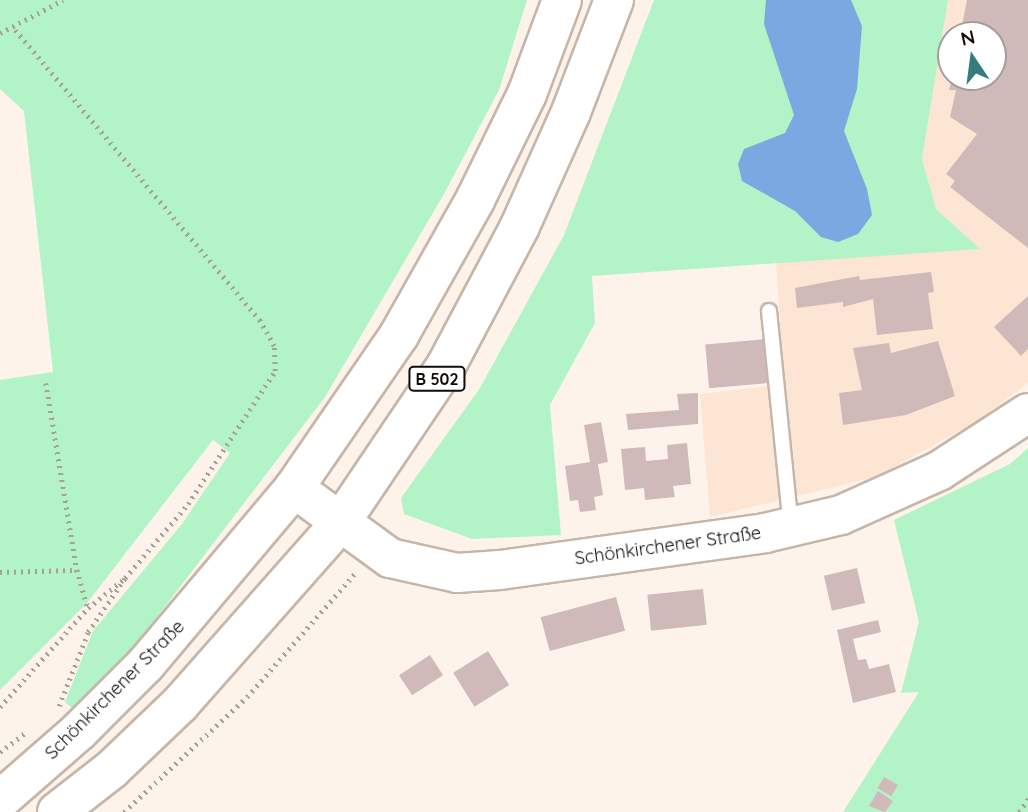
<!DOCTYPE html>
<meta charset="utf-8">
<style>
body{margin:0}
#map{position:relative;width:1028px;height:812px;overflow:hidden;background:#fdf3eb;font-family:Quicksand,sans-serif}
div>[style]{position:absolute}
.built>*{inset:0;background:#fce5d3}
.green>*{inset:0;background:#b2f3c7}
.water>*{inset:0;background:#7ba8e0}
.building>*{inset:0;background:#d0bab9;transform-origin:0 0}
.path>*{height:4.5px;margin-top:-2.25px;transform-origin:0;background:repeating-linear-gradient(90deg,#a89f99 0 2px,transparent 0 7px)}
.roads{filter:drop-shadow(2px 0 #c6b6a9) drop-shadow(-2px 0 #c6b6a9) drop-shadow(0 2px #c6b6a9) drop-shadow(0 -2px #c6b6a9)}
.service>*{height:14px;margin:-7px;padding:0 7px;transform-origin:7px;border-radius:7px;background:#fff}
.secondary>*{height:38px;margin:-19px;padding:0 19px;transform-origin:19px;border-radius:19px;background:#fff}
.primary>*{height:38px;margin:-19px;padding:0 19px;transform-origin:19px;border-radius:19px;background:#fff}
.trunk>*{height:38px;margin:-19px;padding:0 19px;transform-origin:19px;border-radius:19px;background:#fff}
span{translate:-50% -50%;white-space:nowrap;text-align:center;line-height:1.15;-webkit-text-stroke:7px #fff;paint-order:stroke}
.shield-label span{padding:2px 5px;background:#fff;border:2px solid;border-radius:5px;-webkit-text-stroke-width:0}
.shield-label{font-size:16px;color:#110c08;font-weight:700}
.street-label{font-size:18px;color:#110c08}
.north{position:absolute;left:937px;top:21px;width:70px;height:70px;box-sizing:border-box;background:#fff;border:2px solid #a09e9c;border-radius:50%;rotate:347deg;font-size:19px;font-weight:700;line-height:28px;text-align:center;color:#110c08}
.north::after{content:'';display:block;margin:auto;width:24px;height:32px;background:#347d7c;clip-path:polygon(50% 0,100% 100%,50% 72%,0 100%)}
</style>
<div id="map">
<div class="built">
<i style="clip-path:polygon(evenodd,948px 0,1028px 0,1028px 383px,974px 423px,876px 477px,710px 517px,700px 394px,784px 384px,776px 261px,979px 249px,936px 209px,922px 159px,948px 0,951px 35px,993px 35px,993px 77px,951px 77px,951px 35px)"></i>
</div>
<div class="green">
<i style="clip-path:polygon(0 0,527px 0,499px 90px,444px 194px,325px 397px,131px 651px,73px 709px,65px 702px,93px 631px,182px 524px,230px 453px,213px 440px,87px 603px,0 690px,0 380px,53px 372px,24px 111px,0 89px)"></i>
<i style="clip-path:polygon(654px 0,948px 0,922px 159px,936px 209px,980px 249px,592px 276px,595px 323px,550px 405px,561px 535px,472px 539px,404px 514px,401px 498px,480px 388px,564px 235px)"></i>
<i style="clip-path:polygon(1028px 448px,1028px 812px,843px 812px,919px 692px,901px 693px,919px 622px,894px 520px,1010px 464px)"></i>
</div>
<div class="water">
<i style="clip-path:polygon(766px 0,851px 0,862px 26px,857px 89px,844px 131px,867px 189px,872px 215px,858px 234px,838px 242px,821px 237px,795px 211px,742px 181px,738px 164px,744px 149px,785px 133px,794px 115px,764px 24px)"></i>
</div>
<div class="building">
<i style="clip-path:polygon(967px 0,1028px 0,1028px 248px,950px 187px,955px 181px,946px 174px,977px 134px,950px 117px,956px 90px,949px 90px,952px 77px,993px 77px,993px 35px,960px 35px)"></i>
<i style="clip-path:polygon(931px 272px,934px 292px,928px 293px,933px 329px,877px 335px,873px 299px,843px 307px,843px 302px,797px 308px,795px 288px,859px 276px,860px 280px)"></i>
<i style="clip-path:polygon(1028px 296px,1028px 349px,1021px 356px,994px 327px)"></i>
<i style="left:767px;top:339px;width:44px;height:62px;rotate:85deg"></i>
<i style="clip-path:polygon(938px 341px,955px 396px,906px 415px,843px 425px,839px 393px,862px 390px,853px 348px,889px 343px,891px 353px)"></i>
<i style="clip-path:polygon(698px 393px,698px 424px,628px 430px,626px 414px,679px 410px,677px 394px)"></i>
<i style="clip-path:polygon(601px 422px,608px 462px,598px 464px,603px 495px,594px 497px,596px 510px,580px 512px,578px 500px,570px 501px,565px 466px,590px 462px,584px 425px)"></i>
<i style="clip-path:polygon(687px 443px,691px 484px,673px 486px,675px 497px,645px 500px,644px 488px,625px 490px,621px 449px,645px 447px,646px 461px,668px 459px,667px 445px)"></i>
<i style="left:857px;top:568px;width:36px;height:34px;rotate:77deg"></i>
<i style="left:703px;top:589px;width:36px;height:56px;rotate:84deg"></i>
<i style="left:616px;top:597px;width:35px;height:78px;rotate:75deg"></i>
<i style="clip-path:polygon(878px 620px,881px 632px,853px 639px,858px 660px,866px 659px,869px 669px,889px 664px,896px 692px,853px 703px,837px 630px)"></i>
<i style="left:488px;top:651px;width:40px;height:41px;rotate:58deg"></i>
<i style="left:430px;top:655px;width:24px;height:37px;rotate:57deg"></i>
<i style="left:884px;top:777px;width:16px;height:13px;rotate:30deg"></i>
<i style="clip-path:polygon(878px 791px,893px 801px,885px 812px,869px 806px)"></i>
</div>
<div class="path">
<i style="left:0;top:33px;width:71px;rotate:-27.6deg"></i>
<i style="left:46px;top:383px;width:190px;rotate:80.6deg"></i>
<i style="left:77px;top:570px;width:40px;rotate:74deg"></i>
<i style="left:0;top:572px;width:76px;rotate:-1.5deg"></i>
<i style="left:59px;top:706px;width:79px;rotate:-68.6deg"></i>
<i style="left:88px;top:632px;width:65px;rotate:-55.6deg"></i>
<i style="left:0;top:707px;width:132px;rotate:-48.4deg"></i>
<i style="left:88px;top:608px;width:48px;rotate:-39deg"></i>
<i style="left:125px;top:578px;width:97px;rotate:-49.6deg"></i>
<i style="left:188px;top:504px;width:159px;rotate:-56.8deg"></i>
<i style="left:275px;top:371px;width:25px;rotate:-92deg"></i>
<i style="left:274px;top:346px;width:29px;rotate:-119deg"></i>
<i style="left:260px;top:321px;width:385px;rotate:-130.1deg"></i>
<i style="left:0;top:752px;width:31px;rotate:-37deg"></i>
<i style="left:124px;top:812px;width:168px;rotate:-43.1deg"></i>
<i style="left:247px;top:697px;width:167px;rotate:-48.9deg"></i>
<i style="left:1019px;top:812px;width:16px;rotate:-55deg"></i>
</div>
<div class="roads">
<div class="service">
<i style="left:769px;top:311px;width:216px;rotate:84.2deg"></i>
</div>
<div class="secondary">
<i style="left:294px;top:488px;width:119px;rotate:36.1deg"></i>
<i style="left:390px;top:558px;width:69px;rotate:12.6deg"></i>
<i style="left:457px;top:573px;width:43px;rotate:-4deg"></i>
<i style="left:500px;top:570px;width:268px;rotate:-7.9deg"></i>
<i style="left:765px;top:533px;width:78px;rotate:-13.3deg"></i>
<i style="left:841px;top:515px;width:107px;rotate:-24.2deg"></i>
<i style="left:939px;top:471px;width:106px;rotate:-33.1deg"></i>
</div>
<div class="primary">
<i style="left:0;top:800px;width:105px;rotate:-41.1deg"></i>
<i style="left:79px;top:731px;width:95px;rotate:-45deg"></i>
<i style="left:146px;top:664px;width:230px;rotate:-49.9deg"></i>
<i style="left:294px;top:488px;width:186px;rotate:-55.5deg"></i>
<i style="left:399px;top:335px;width:155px;rotate:-60.6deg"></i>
<i style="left:57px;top:812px;width:70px;rotate:-38deg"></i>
<i style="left:112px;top:769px;width:94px;rotate:-43.7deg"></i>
<i style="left:180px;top:704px;width:242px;rotate:-48.5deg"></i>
<i style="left:340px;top:523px;width:189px;rotate:-56deg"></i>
<i style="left:446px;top:366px;width:158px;rotate:-62.1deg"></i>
</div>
<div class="trunk">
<i style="left:475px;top:200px;width:118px;rotate:-63.9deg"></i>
<i style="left:527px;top:94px;width:100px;rotate:-69.6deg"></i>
<i style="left:520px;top:226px;width:125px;rotate:-65.9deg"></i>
<i style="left:571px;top:112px;width:120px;rotate:-69deg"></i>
</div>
</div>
<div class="shield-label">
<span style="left:437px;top:379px">B 502</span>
</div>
<div class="street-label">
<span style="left:668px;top:546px;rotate:-8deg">Schönkirchener Straße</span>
<span style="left:115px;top:690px;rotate:-45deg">Schönkirchener Straße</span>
</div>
<div class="north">N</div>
</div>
